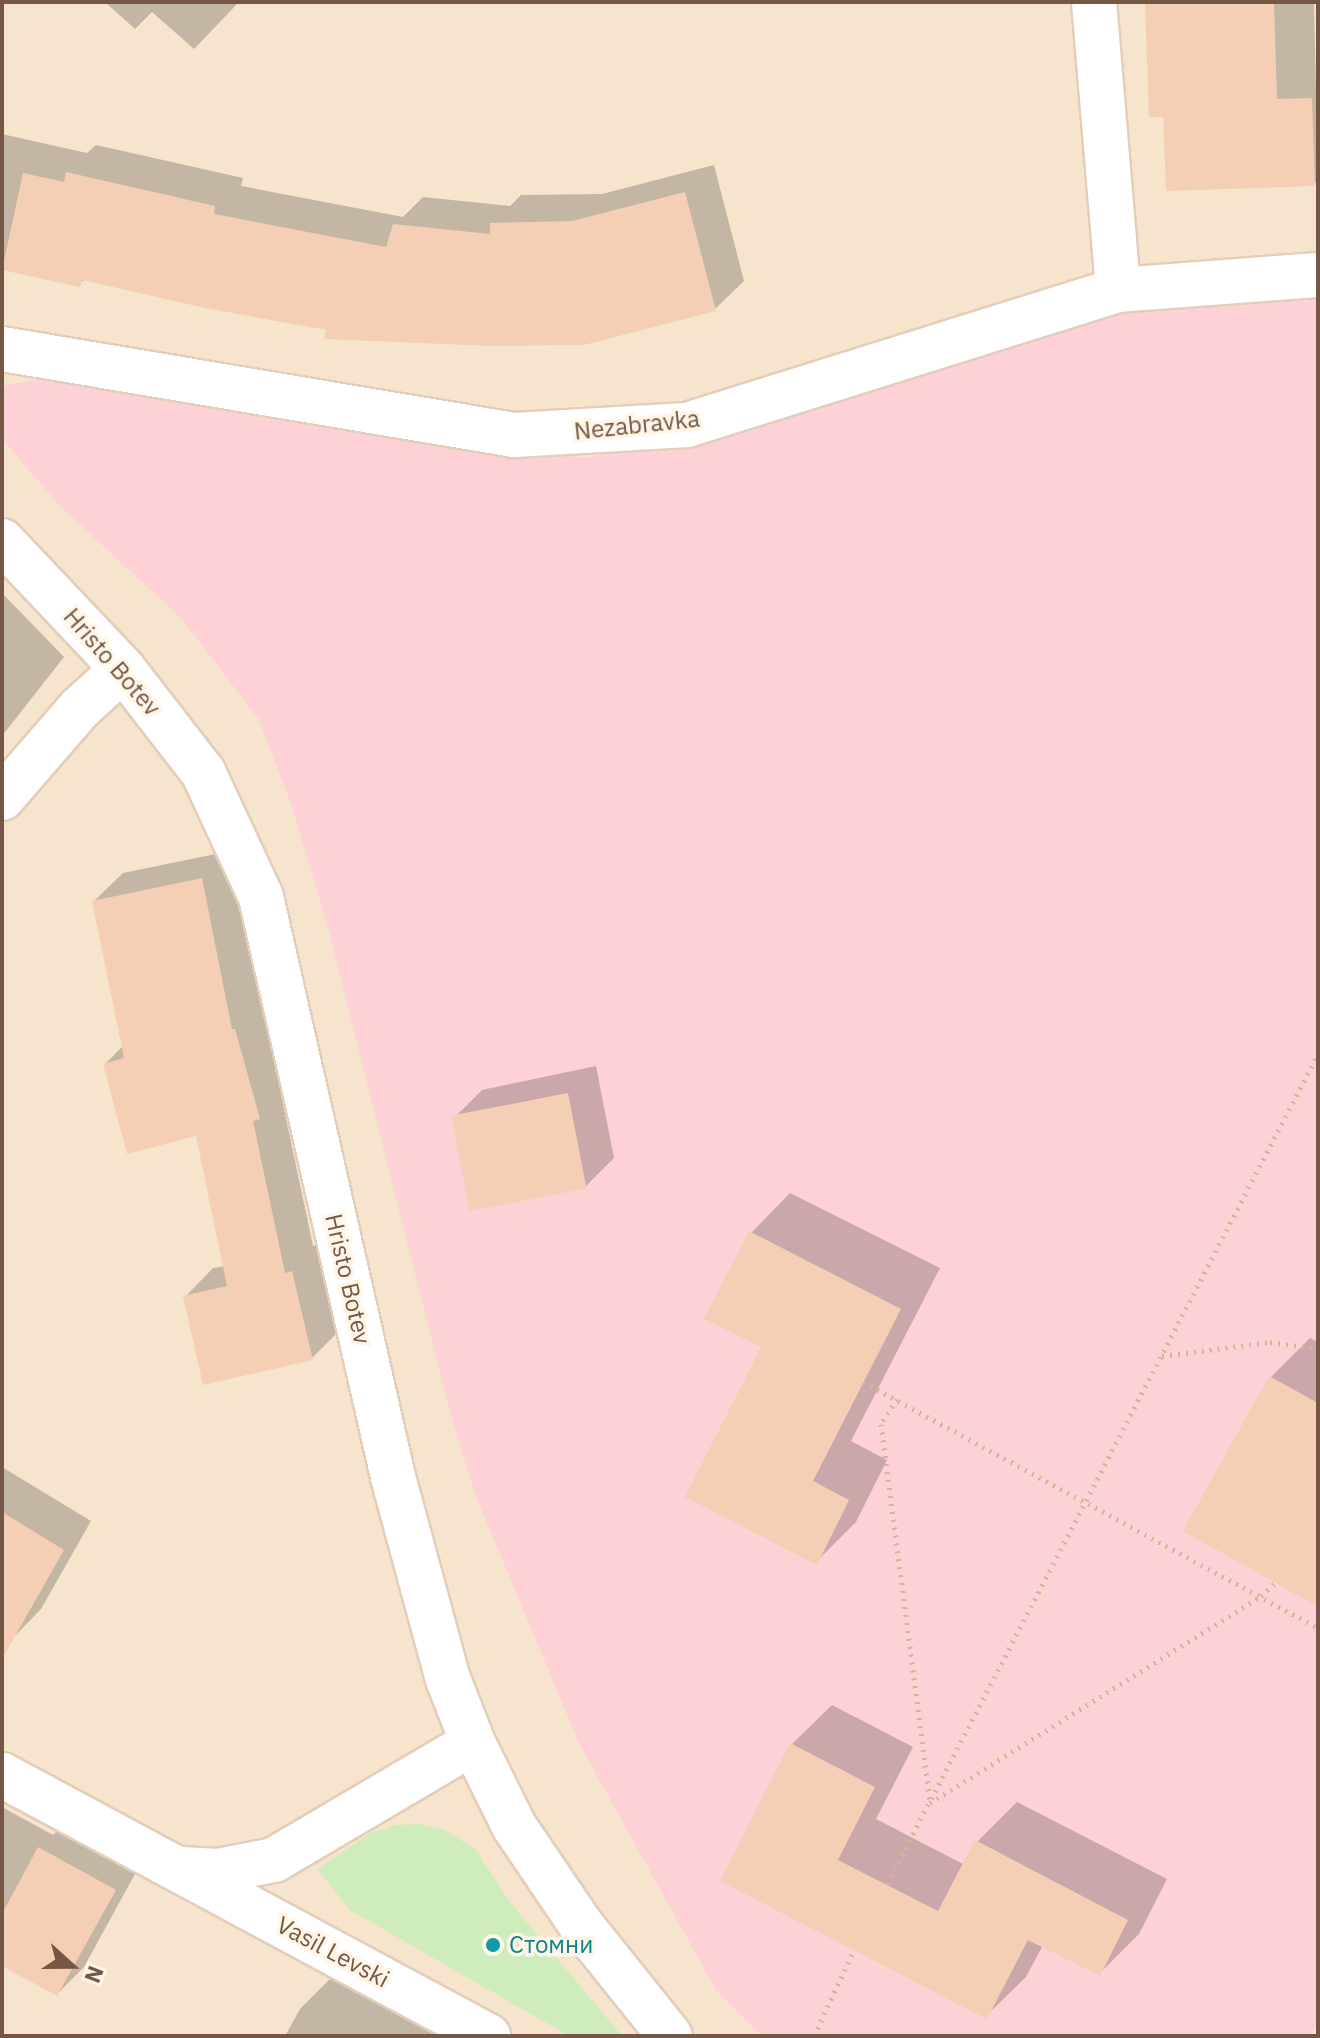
<!DOCTYPE html>
<meta charset="utf-8">
<style>
body{margin:0}
#map{position:relative;width:1320px;height:2038px;overflow:hidden;background:#fef2df;font-family:"IBM Plex Sans",sans-serif}
div>[style]{position:absolute}
.residential>*{inset:0;background:#f6e4cd;transform-origin:0 0}
.medical>*{inset:0;background:#fdd1d6}
.green>*{inset:0;background:#cfecbd}
.shadow>*{inset:0;background:#0003}
.building>*{inset:0;background:#f5cfb5;transform-origin:0 0}
.path>*{height:5px;margin-top:-2.5px;transform-origin:0;background:repeating-linear-gradient(90deg,#dab398 0 2px,transparent 0 8px)}
.roads{filter:drop-shadow(2px 0 #e3cebb) drop-shadow(-2px 0 #e3cebb) drop-shadow(0 2px #e3cebb) drop-shadow(0 -2px #e3cebb)}
.minor>*{height:44px;margin:-22px;padding:0 22px;transform-origin:22px;border-radius:22px;background:#fff}
.tertiary>*{height:44px;margin:-22px;padding:0 22px;transform-origin:22px;border-radius:22px;background:#fff}
.secondary>*{height:44px;margin:-22px;padding:0 22px;transform-origin:22px;border-radius:22px;background:#fff}
.dots>*{width:22px;height:22px;translate:-50% -50%;box-sizing:border-box;border:4px solid #fff6e7;border-radius:50%}
span{translate:-50% -50%;white-space:nowrap;text-align:center;line-height:1.15;-webkit-text-stroke:7px #fff6e7;paint-order:stroke}
.street-label{font-size:24px;color:#765745}
.culture-label{font-size:24px;color:#0d838f}
.left{translate:0 -50%;text-align:left}
.frame{position:absolute;inset:0;border:4px solid #765745;pointer-events:none}
.north{position:absolute;left:32px;top:1926px;width:80px;height:80px;-webkit-text-stroke:6px #fff6e7;paint-order:stroke;rotate:111deg;font-size:22px;font-weight:700;line-height:32px;text-align:center;color:#765745}
.north::after{content:'';display:block;margin:auto;width:28px;height:36px;background:#765745;clip-path:polygon(50% 0,100% 100%,50% 72%,0 100%)}
</style>
<div id="map">
<div class="residential">
<i style="left:2px;top:2px;width:1316px;height:2034px"></i>
</div>
<div class="medical">
<i style="clip-path:polygon(1318px 283px,1318px 2022px,1310px 2036px,762px 2036px,716px 1990px,579px 1743px,474px 1492px,447px 1401px,329px 932px,293px 809px,259px 720px,182px 619px,61px 507px,2px 439px,2px 386px,84px 372px,417px 437px,588px 458px,744px 419px,1012px 338px,1225px 286px)"></i>
</div>
<div class="green">
<i style="clip-path:polygon(420px 1824px,445px 1830px,476px 1850px,510px 1902px,622px 2036px,569px 2036px,350px 1910px,317px 1869px,371px 1833px,396px 1825px)"></i>
</div>
<div class="shadow">
<i style="clip-path:polygon(105px 2px,239px 2px,194px 49px,152px 12px,135px 29px)"></i>
<i style="clip-path:polygon(1147px 2px,1314px 2px,1318px 180px,1314px 184px,1165px 115px)"></i>
<i style="clip-path:polygon(2px 134px,87px 153px,96px 145px,243px 178px,241px 186px,403px 217px,423px 197px,510px 206px,521px 195px,602px 194px,714px 165px,744px 281px,715px 309px,328px 328px,85px 279px,79px 284px,2px 264px)"></i>
<i style="clip-path:polygon(2px 593px,64px 657px,2px 736px)"></i>
<i style="clip-path:polygon(230px 851px,260px 1002px,264px 1001px,287px 1089px,281px 1095px,313px 1246px,320px 1244px,340px 1330px,312px 1358px,185px 1297px,213px 1268px,225px 1266px,198px 1133px,105px 1064px,123px 1046px,94px 901px,123px 873px)"></i>
<i style="clip-path:polygon(596px 1066px,614px 1158px,586px 1186px,454px 1118px,482px 1090px)"></i>
<i style="clip-path:polygon(790px 1193px,940px 1268px,851px 1441px,887px 1460px,856px 1522px,816px 1562px,764px 1346px,751px 1233px)"></i>
<i style="clip-path:polygon(1310px 1338px,1318px 1342px,1318px 1604px,1271px 1377px)"></i>
<i style="clip-path:polygon(2px 1467px,91px 1521px,41px 1609px,13px 1638px,2px 1632px)"></i>
<i style="clip-path:polygon(832px 1705px,913px 1747px,876px 1819px,965px 1865px,977px 1842px,1017px 1802px,1167px 1879px,1139px 1934px,1099px 1974px,1043px 1945px,1026px 1977px,986px 2016px,722px 1880px,792px 1744px)"></i>
<i style="clip-path:polygon(2px 1807px,53px 1835px,66px 1822px,141px 1863px,84px 1967px,57px 1994px,2px 1963px,2px 1918px,6px 1910px,2px 1908px)"></i>
<i style="clip-path:polygon(334px 1975px,445px 2036px,285px 2036px,300px 2009px)"></i>
</div>
<div class="building">
<i style="clip-path:polygon(1145px 2px,1274px 2px,1277px 99px,1312px 98px,1315px 186px,1166px 191px,1163px 117px,1149px 117px)"></i>
<i style="clip-path:polygon(66px 172px,215px 206px,214px 214px,386px 247px,393px 224px,490px 234px,490px 223px,572px 221px,685px 192px,716px 311px,584px 345px,492px 346px,324px 339px,326px 330px,205px 308px,82px 280px,80px 287px,2px 270px,23px 173px,64px 182px)"></i>
<i style="clip-path:polygon(202px 878px,232px 1029px,235px 1029px,260px 1119px,253px 1121px,285px 1273px,292px 1271px,313px 1360px,203px 1385px,183px 1296px,227px 1286px,196px 1136px,127px 1154px,103px 1064px,124px 1058px,92px 901px)"></i>
<i style="left:568px;top:1093px;width:97px;height:119px;rotate:79deg"></i>
<i style="clip-path:polygon(749px 1231px,901px 1309px,813px 1481px,849px 1500px,817px 1565px,685px 1497px,761px 1347px,704px 1319px)"></i>
<i style="clip-path:polygon(1269px 1376px,1318px 1403px,1318px 1607px,1183px 1531px)"></i>
<i style="clip-path:polygon(2px 1512px,64px 1550px,2px 1659px)"></i>
<i style="clip-path:polygon(790px 1743px,875px 1787px,838px 1860px,938px 1911px,975px 1840px,1128px 1920px,1100px 1976px,1028px 1940px,987px 2019px,720px 1881px)"></i>
<i style="clip-path:polygon(38px 1847px,116px 1890px,57px 1996px,2px 1966px,2px 1914px)"></i>
</div>
<div class="path">
<i style="left:1162px;top:1356px;width:109px;rotate:-7.4deg"></i>
<i style="left:1270px;top:1342px;width:49px;rotate:8.3deg"></i>
<i style="left:863px;top:1382px;width:517px;rotate:28.4deg"></i>
<i style="left:897px;top:1399px;width:30px;rotate:123deg"></i>
<i style="left:881px;top:1424px;width:382px;rotate:82.6deg"></i>
<i style="left:930px;top:1803px;width:390px;rotate:-32deg"></i>
<i style="left:1261px;top:1596px;width:19px;rotate:-43deg"></i>
<i style="left:887px;top:1884px;width:935px;rotate:-62.56deg"></i>
<i style="left:814px;top:2036px;width:95px;rotate:-65.1deg"></i>
</div>
<div class="roads">
<div class="minor">
<i style="left:1094px;top:2px;width:289px;rotate:85.2deg"></i>
<i style="left:2px;top:349px;width:519px;rotate:9.53deg"></i>
<i style="left:514px;top:435px;width:173px;rotate:-3.3deg"></i>
<i style="left:687px;top:425px;width:452px;rotate:-17.4deg"></i>
<i style="left:1118px;top:290px;width:201px;rotate:-4.3deg"></i>
<i style="left:2px;top:798px;width:118px;rotate:-49.1deg"></i>
<i style="left:79px;top:709px;width:59px;rotate:-42.3deg"></i>
</div>
<div class="tertiary">
<i style="left:2px;top:1775px;width:552px;rotate:28.24deg"></i>
<i style="left:180px;top:1869px;width:38px;rotate:3deg"></i>
<i style="left:218px;top:1871px;width:57px;rotate:-11.1deg"></i>
<i style="left:274px;top:1860px;width:231px;rotate:-30.5deg"></i>
</div>
<div class="secondary">
<i style="left:2px;top:541px;width:176px;rotate:46.6deg"></i>
<i style="left:123px;top:669px;width:130px;rotate:52.2deg"></i>
<i style="left:203px;top:772px;width:138px;rotate:65.1deg"></i>
<i style="left:261px;top:897px;width:595px;rotate:77.18deg"></i>
<i style="left:393px;top:1477px;width:209px;rotate:74.8deg"></i>
<i style="left:448px;top:1679px;width:69px;rotate:68.7deg"></i>
<i style="left:473px;top:1743px;width:93px;rotate:63.7deg"></i>
<i style="left:514px;top:1826px;width:120px;rotate:55.9deg"></i>
<i style="left:581px;top:1925px;width:142px;rotate:51.3deg"></i>
</div>
</div>
<div class="dots">
<i style="left:493px;top:1945px;background:#0f9aa8"></i>
</div>
<div class="street-label">
<span style="left:637px;top:425px;rotate:-6deg">Nezabravka</span>
<span style="left:112px;top:662px;rotate:49deg">Hristo Botev</span>
<span style="left:348px;top:1279px;rotate:77deg">Hristo Botev</span>
<span style="left:333px;top:1952px;rotate:28deg">Vasil Levski</span>
</div>
<div class="culture-label">
<span class="left" style="left:509px;top:1945px">Стомни</span>
</div>
<div class="frame"></div>
<div class="north">N</div>
</div>
